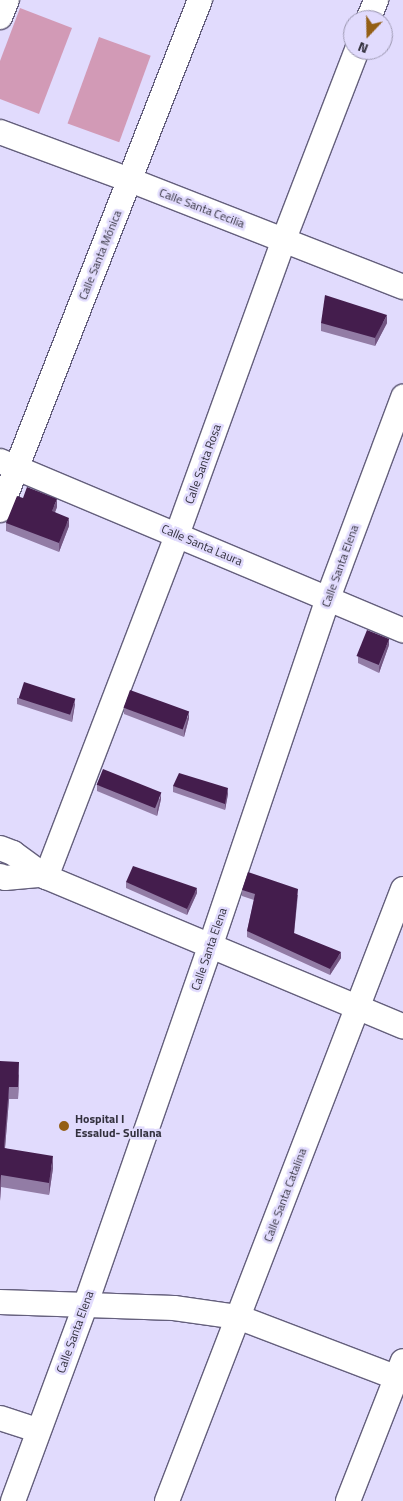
<!DOCTYPE html>
<meta charset="utf-8">
<style>
body{margin:0}
#map{position:relative;width:403px;height:1501px;overflow:hidden;background:#e1dbfd;font-family:"Titillium Web",sans-serif}
div>[style]{position:absolute}
.green>*{inset:0;background:#d29ab6;transform-origin:0 0}
.roads{filter:drop-shadow(1px 0 #645f7c) drop-shadow(-1px 0 #645f7c) drop-shadow(0 1px #645f7c) drop-shadow(0 -1px #645f7c)}
.minor>*{height:24px;margin:-12px;padding:0 12px;transform-origin:12px;border-radius:12px;background:#fff}
.wall>*{inset:0;background:#927ca5}
.shaded-wall>*{inset:0;background:#735682}
.building>*{inset:0;background:#441d4d;transform-origin:0 0}
.dots>*{width:14px;height:14px;translate:-50% -50%;box-sizing:border-box;border:2px solid #e1dbfd;border-radius:50%}
span{translate:-50% -50%;white-space:nowrap;text-align:center;line-height:1.15;-webkit-text-stroke:5px #e1dbfd;paint-order:stroke}
.street-label{font-size:12px;color:#32303d}
.poi-label{font-size:12px;color:#32303d;font-weight:700}
.left{translate:0 -50%;text-align:left}
.north{position:absolute;left:343px;top:10px;width:50px;height:50px;box-sizing:border-box;background:#e1dbfd;border:1px solid #9b97b0;border-radius:50%;rotate:201deg;font-size:14px;font-weight:700;line-height:20px;text-align:center;color:#32303d}
.north::after{content:'';display:block;margin:auto;width:18px;height:22px;background:#945f15;clip-path:polygon(50% 0,100% 100%,50% 72%,0 100%)}
</style>
<div id="map">
<div class="green">
<i style="clip-path:polygon(20px 8px,72px 28px,39px 114px,0 99px,0 61px)"></i>
<i style="left:99px;top:37px;width:55px;height:92px;rotate:20deg"></i>
</div>
<div class="roads">
<div class="minor">
<i style="left:0;top:17px;width:18px;rotate:-68deg"></i>
<i style="left:368px;top:20px;width:22px;rotate:-68deg"></i>
<i style="left:0;top:132px;width:139px;rotate:20.3deg"></i>
<i style="left:130px;top:180px;width:293px;rotate:21.4deg"></i>
<i style="left:0;top:461px;width:437px;rotate:22.8deg"></i>
<i style="left:0;top:510px;width:548px;rotate:-68.59deg"></i>
<i style="left:0;top:848px;width:14px;rotate:21deg"></i>
<i style="left:13px;top:853px;width:41px;rotate:36deg"></i>
<i style="left:46px;top:877px;width:387px;rotate:22.7deg"></i>
<i style="left:0;top:876px;width:5px;rotate:22deg"></i>
<i style="left:5px;top:878px;width:36px;rotate:-5deg"></i>
<i style="left:46px;top:877px;width:366px;rotate:-69deg"></i>
<i style="left:177px;top:535px;width:315px;rotate:-70.1deg"></i>
<i style="left:284px;top:239px;width:203px;rotate:-68.9deg"></i>
<i style="left:0;top:1302px;width:174px;rotate:2deg"></i>
<i style="left:174px;top:1308px;width:65px;rotate:8deg"></i>
<i style="left:238px;top:1317px;width:177px;rotate:20.9deg"></i>
<i style="left:0;top:1418px;width:40px;rotate:18deg"></i>
<i style="left:13px;top:1501px;width:208px;rotate:-69.7deg"></i>
<i style="left:85px;top:1306px;width:380px;rotate:-70.8deg"></i>
<i style="left:210px;top:947px;width:368px;rotate:-71.3deg"></i>
<i style="left:328px;top:598px;width:215px;rotate:-69.5deg"></i>
<i style="left:167px;top:1501px;width:656px;rotate:-68.91deg"></i>
<i style="left:348px;top:1501px;width:150px;rotate:-68.6deg"></i>
</div>
</div>
<div class="wall">
<i style="clip-path:polygon(321px 323px,387px 323px,375px 346px,321px 331px)"></i>
<i style="clip-path:polygon(23px 498px,57px 507px,55px 512px,69px 526px,59px 552px,6px 531px,6px 523px)"></i>
<i style="clip-path:polygon(389px 645px,379px 673px,358px 663px,358px 657px)"></i>
<i style="clip-path:polygon(17px 698px,75px 704px,72px 722px,17px 704px)"></i>
<i style="clip-path:polygon(124px 708px,189px 718px,184px 737px,124px 714px)"></i>
<i style="clip-path:polygon(97px 785px,161px 799px,157px 816px,97px 791px)"></i>
<i style="clip-path:polygon(173px 786px,228px 794px,225px 810px,173px 792px)"></i>
<i style="clip-path:polygon(126px 882px,197px 893px,187px 915px,126px 888px)"></i>
<i style="clip-path:polygon(242px 890px,298px 895px,294px 934px,341px 958px,330px 975px,247px 937px,247px 931px,254px 900px,242px 896px)"></i>
<i style="clip-path:polygon(0 1061px,19px 1075px,18px 1099px,9px 1099px,5px 1148px,53px 1168px,49px 1195px,1px 1187px,0 1201px)"></i>
</div>
<div class="shaded-wall">
<i style="clip-path:polygon(387px 315px,387px 323px,375px 346px,375px 338px)"></i>
<i style="clip-path:polygon(57px 499px,57px 507px,52px 520px,52px 511px)"></i>
<i style="clip-path:polygon(69px 518px,69px 526px,59px 552px,59px 543px)"></i>
<i style="clip-path:polygon(389px 639px,389px 645px,379px 673px,379px 667px)"></i>
<i style="clip-path:polygon(75px 699px,75px 704px,72px 722px,72px 716px)"></i>
<i style="clip-path:polygon(189px 712px,189px 718px,184px 737px,184px 731px)"></i>
<i style="clip-path:polygon(228px 788px,228px 794px,225px 810px,225px 804px)"></i>
<i style="clip-path:polygon(161px 793px,161px 799px,157px 816px,157px 810px)"></i>
<i style="clip-path:polygon(197px 888px,197px 893px,187px 915px,187px 909px)"></i>
<i style="clip-path:polygon(341px 952px,341px 958px,330px 975px,330px 969px)"></i>
<i style="clip-path:polygon(19px 1062px,19px 1075px,18px 1099px,18px 1087px)"></i>
<i style="clip-path:polygon(9px 1087px,9px 1099px,4px 1160px,4px 1148px)"></i>
<i style="clip-path:polygon(53px 1156px,53px 1168px,49px 1195px,49px 1183px)"></i>
<i style="clip-path:polygon(1px 1175px,1px 1187px,0 1201px,0 1188px)"></i>
</div>
<div class="building">
<i style="clip-path:polygon(325px 295px,387px 315px,375px 338px,321px 323px)"></i>
<i style="clip-path:polygon(27px 487px,57px 499px,52px 511px,69px 518px,59px 543px,6px 523px,17px 496px,23px 498px)"></i>
<i style="left:367px;top:630px;width:24px;height:28px;rotate:22deg"></i>
<i style="left:24px;top:682px;width:54px;height:17px;rotate:18deg"></i>
<i style="left:130px;top:690px;width:63px;height:19px;rotate:20deg"></i>
<i style="left:103px;top:769px;width:63px;height:17px;rotate:22deg"></i>
<i style="clip-path:polygon(179px 773px,228px 788px,225px 804px,173px 786px)"></i>
<i style="clip-path:polygon(133px 866px,197px 888px,187px 909px,126px 882px)"></i>
<i style="clip-path:polygon(248px 872px,298px 889px,294px 933px,341px 952px,330px 969px,247px 931px,255px 894px,242px 890px)"></i>
<i style="clip-path:polygon(0 1061px,19px 1062px,18px 1087px,9px 1087px,4px 1148px,53px 1156px,49px 1183px,1px 1175px,0 1188px)"></i>
</div>
<div class="dots">
<i style="left:64px;top:1126px;background:#945f15"></i>
</div>
<div class="street-label">
<span style="left:202px;top:208px;rotate:21deg">Calle Santa Cecilia</span>
<span style="left:100px;top:255px;rotate:-68deg">Calle Santa Mónica</span>
<span style="left:203px;top:464px;rotate:-70deg">Calle Santa Rosa</span>
<span style="left:202px;top:545px;rotate:23deg">Calle Santa Laura</span>
<span style="left:340px;top:566px;rotate:-70deg">Calle Santa Elena</span>
<span style="left:209px;top:949px;rotate:-71deg">Calle Santa Elena</span>
<span style="left:285px;top:1195px;rotate:-69deg">Calle Santa Catalina</span>
<span style="left:75px;top:1332px;rotate:-70deg">Calle Santa Elena</span>
</div>
<div class="poi-label">
<span class="left" style="left:75px;top:1126px">Hospital I<br>Essalud- Sullana</span>
</div>
<div class="north">N</div>
</div>
